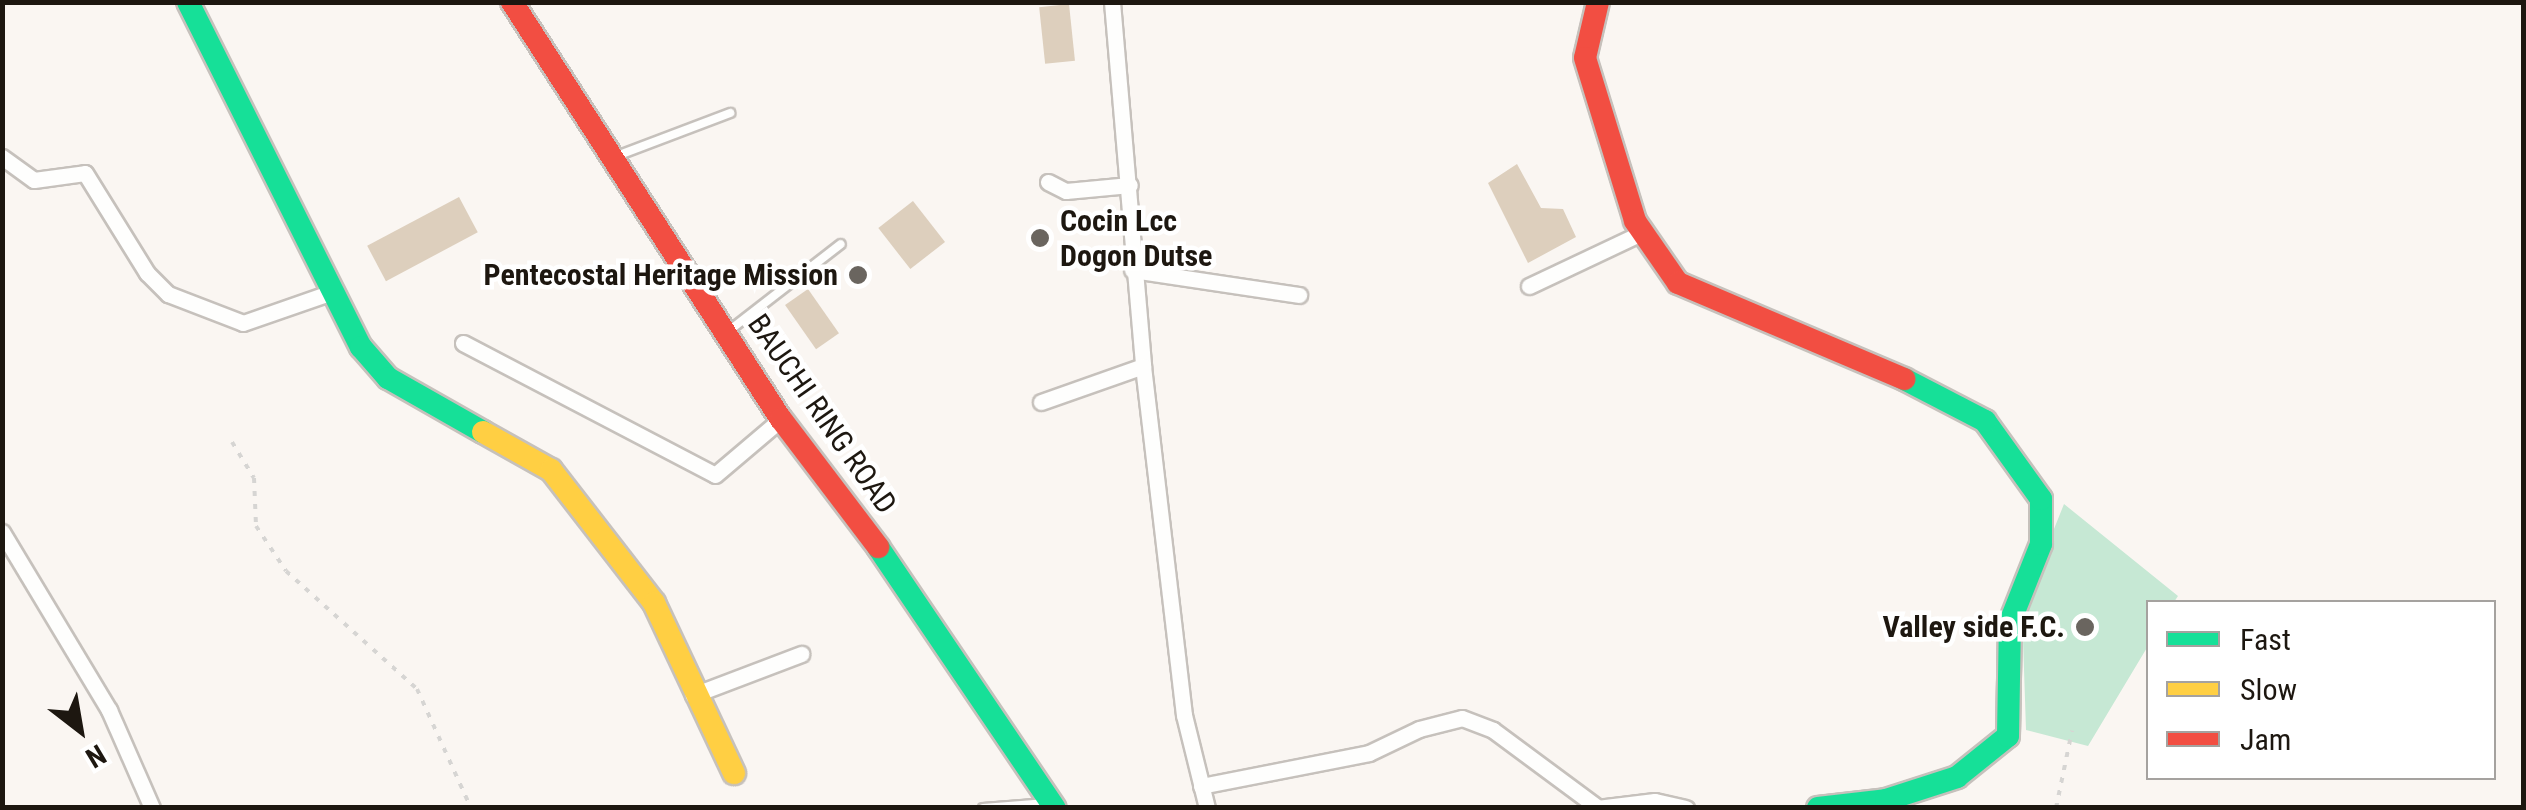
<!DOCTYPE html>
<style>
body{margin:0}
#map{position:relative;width:2526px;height:810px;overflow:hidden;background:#faf6f2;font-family:"Roboto Condensed",sans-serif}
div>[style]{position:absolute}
.green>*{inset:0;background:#c6e8d4}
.building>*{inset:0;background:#ddcfbd;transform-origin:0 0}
.path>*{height:4px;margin-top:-2px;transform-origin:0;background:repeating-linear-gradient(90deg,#d6d5d3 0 5px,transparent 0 13px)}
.roads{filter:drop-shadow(2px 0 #c6c1bc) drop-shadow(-2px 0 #c6c1bc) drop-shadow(0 2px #c6c1bc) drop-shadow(0 -2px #c6c1bc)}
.lane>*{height:8px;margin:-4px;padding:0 4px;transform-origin:4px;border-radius:4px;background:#fefefd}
.street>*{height:15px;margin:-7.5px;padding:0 7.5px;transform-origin:7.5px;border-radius:7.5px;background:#fefefd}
.fast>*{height:22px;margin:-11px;padding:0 11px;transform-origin:11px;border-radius:11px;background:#16e098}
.slow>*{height:22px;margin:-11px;padding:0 11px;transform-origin:11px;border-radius:11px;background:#ffcf43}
.jam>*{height:22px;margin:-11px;padding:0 11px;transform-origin:11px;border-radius:11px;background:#f24e42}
.dots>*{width:28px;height:28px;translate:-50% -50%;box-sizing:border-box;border:5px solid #fff;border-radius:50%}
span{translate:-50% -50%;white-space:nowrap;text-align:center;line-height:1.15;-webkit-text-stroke:9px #fff;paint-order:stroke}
.poi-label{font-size:30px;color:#1d1710;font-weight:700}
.left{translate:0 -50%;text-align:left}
.right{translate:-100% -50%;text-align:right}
.street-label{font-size:30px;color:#1d1710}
.frame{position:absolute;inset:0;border:5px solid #1d1710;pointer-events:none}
.legend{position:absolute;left:2146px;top:600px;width:350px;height:180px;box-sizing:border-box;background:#fff;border:2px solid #a5a29f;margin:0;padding:12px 18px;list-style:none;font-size:30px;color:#1d1710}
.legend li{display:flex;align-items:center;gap:20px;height:50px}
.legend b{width:50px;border:2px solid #a5a29f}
.north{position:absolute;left:30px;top:680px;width:100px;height:100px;-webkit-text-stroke:8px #fff;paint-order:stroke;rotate:149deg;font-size:28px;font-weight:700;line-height:40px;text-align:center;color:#1d1710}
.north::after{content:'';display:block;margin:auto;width:35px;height:45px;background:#1d1710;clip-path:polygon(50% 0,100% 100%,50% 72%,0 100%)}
</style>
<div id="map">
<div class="green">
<i style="clip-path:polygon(2064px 504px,2178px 596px,2174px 602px,2148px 602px,2148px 646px,2088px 746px,2026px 730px,2022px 609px)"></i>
</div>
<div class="building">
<i style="left:1069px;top:4px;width:57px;height:30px;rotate:84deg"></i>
<i style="clip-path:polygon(1517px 164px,1541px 208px,1563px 209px,1576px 237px,1528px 263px,1488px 183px)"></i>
<i style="left:459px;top:197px;width:40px;height:104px;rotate:62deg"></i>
<i style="left:913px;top:201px;width:52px;height:44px;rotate:52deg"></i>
<i style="left:808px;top:289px;width:54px;height:28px;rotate:55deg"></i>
</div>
<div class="path">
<i style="left:232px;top:442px;width:42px;rotate:58.6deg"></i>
<i style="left:254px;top:478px;width:48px;rotate:87.6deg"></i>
<i style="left:256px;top:526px;width:54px;rotate:56.3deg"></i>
<i style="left:286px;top:571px;width:176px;rotate:42deg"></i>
<i style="left:417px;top:689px;width:131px;rotate:65.6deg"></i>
<i style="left:2056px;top:808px;width:79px;rotate:-78.3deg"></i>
</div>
<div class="roads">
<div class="lane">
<i style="left:619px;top:155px;width:119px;rotate:-20.7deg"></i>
<i style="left:730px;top:330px;width:140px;rotate:-37.8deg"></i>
<i style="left:983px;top:808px;width:64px;rotate:-4.5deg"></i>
</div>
<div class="street">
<i style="left:1112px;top:2px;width:365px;rotate:85.1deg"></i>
<i style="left:1143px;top:366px;width:351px;rotate:83.3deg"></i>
<i style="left:1184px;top:715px;width:96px;rotate:76.1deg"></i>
<i style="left:2px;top:157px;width:39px;rotate:36deg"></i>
<i style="left:34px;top:180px;width:51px;rotate:-7.8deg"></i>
<i style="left:85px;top:173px;width:118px;rotate:58.2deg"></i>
<i style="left:147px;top:273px;width:30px;rotate:45deg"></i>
<i style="left:168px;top:294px;width:80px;rotate:21.1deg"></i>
<i style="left:243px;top:323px;width:91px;rotate:-19.2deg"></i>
<i style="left:1048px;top:182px;width:20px;rotate:27deg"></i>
<i style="left:1066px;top:191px;width:64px;rotate:-5.4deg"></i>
<i style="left:1132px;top:270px;width:169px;rotate:8.5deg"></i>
<i style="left:1529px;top:286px;width:126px;rotate:-25.3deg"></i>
<i style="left:463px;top:343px;width:284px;rotate:27.6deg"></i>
<i style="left:715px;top:475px;width:87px;rotate:-40.3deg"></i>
<i style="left:1041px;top:402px;width:108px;rotate:-19.4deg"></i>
<i style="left:2px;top:532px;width:208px;rotate:59deg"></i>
<i style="left:109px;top:710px;width:107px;rotate:66.3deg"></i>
<i style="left:693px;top:695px;width:116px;rotate:-20.8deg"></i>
<i style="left:1201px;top:786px;width:171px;rotate:-11.1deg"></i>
<i style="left:1369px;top:753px;width:55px;rotate:-25.6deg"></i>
<i style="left:1419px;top:729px;width:44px;rotate:-14.3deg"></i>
<i style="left:1462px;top:718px;width:33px;rotate:21deg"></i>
<i style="left:1493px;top:730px;width:129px;rotate:36.5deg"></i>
<i style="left:1597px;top:808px;width:58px;rotate:-6.9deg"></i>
<i style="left:1655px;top:801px;width:32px;rotate:13deg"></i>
</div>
<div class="fast">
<i style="left:188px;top:2px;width:386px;rotate:63.4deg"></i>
<i style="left:361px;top:347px;width:41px;rotate:48.9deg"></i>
<i style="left:388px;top:378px;width:109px;rotate:29.6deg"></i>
<i style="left:878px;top:547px;width:315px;rotate:55.9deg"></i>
<i style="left:1818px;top:808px;width:68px;rotate:-6.7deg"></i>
<i style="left:1886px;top:800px;width:75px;rotate:-17.9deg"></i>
<i style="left:1957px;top:777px;width:65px;rotate:-38.8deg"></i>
<i style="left:2008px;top:736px;width:114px;rotate:-89deg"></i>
<i style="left:2010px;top:622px;width:84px;rotate:-68.3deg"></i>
<i style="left:2041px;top:544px;width:45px;rotate:-90deg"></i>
<i style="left:2041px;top:499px;width:96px;rotate:-125.7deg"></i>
<i style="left:1985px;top:421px;width:91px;rotate:-152.6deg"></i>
</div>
<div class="slow">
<i style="left:483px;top:432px;width:78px;rotate:29.2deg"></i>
<i style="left:551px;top:470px;width:168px;rotate:52.2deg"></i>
<i style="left:654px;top:603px;width:188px;rotate:64.8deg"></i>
</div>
<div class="jam">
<i style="left:512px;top:2px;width:496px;rotate:57.2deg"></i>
<i style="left:781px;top:419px;width:161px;rotate:52.8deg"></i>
<i style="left:1598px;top:2px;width:57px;rotate:103.1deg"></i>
<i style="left:1585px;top:58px;width:170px;rotate:72.9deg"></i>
<i style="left:1635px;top:221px;width:75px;rotate:55.3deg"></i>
<i style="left:1678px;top:283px;width:246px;rotate:23deg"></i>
</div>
</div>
<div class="dots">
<i style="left:1040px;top:238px;background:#6a655f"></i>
<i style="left:858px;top:275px;background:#6a655f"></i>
<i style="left:2085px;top:627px;background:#6a655f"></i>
</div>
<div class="poi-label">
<span class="left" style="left:1060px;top:238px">Cocin Lcc<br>Dogon Dutse</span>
<span class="right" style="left:838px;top:275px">Pentecostal Heritage Mission</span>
<span class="right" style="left:2065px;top:627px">Valley side F.C.</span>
</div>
<div class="street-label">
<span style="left:822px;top:414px;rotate:55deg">BAUCHI RING ROAD</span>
</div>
<div class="frame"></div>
<ul class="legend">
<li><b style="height:12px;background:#16e098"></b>Fast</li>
<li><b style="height:12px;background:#ffcf43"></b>Slow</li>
<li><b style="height:12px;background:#f24e42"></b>Jam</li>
</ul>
<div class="north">N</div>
</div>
